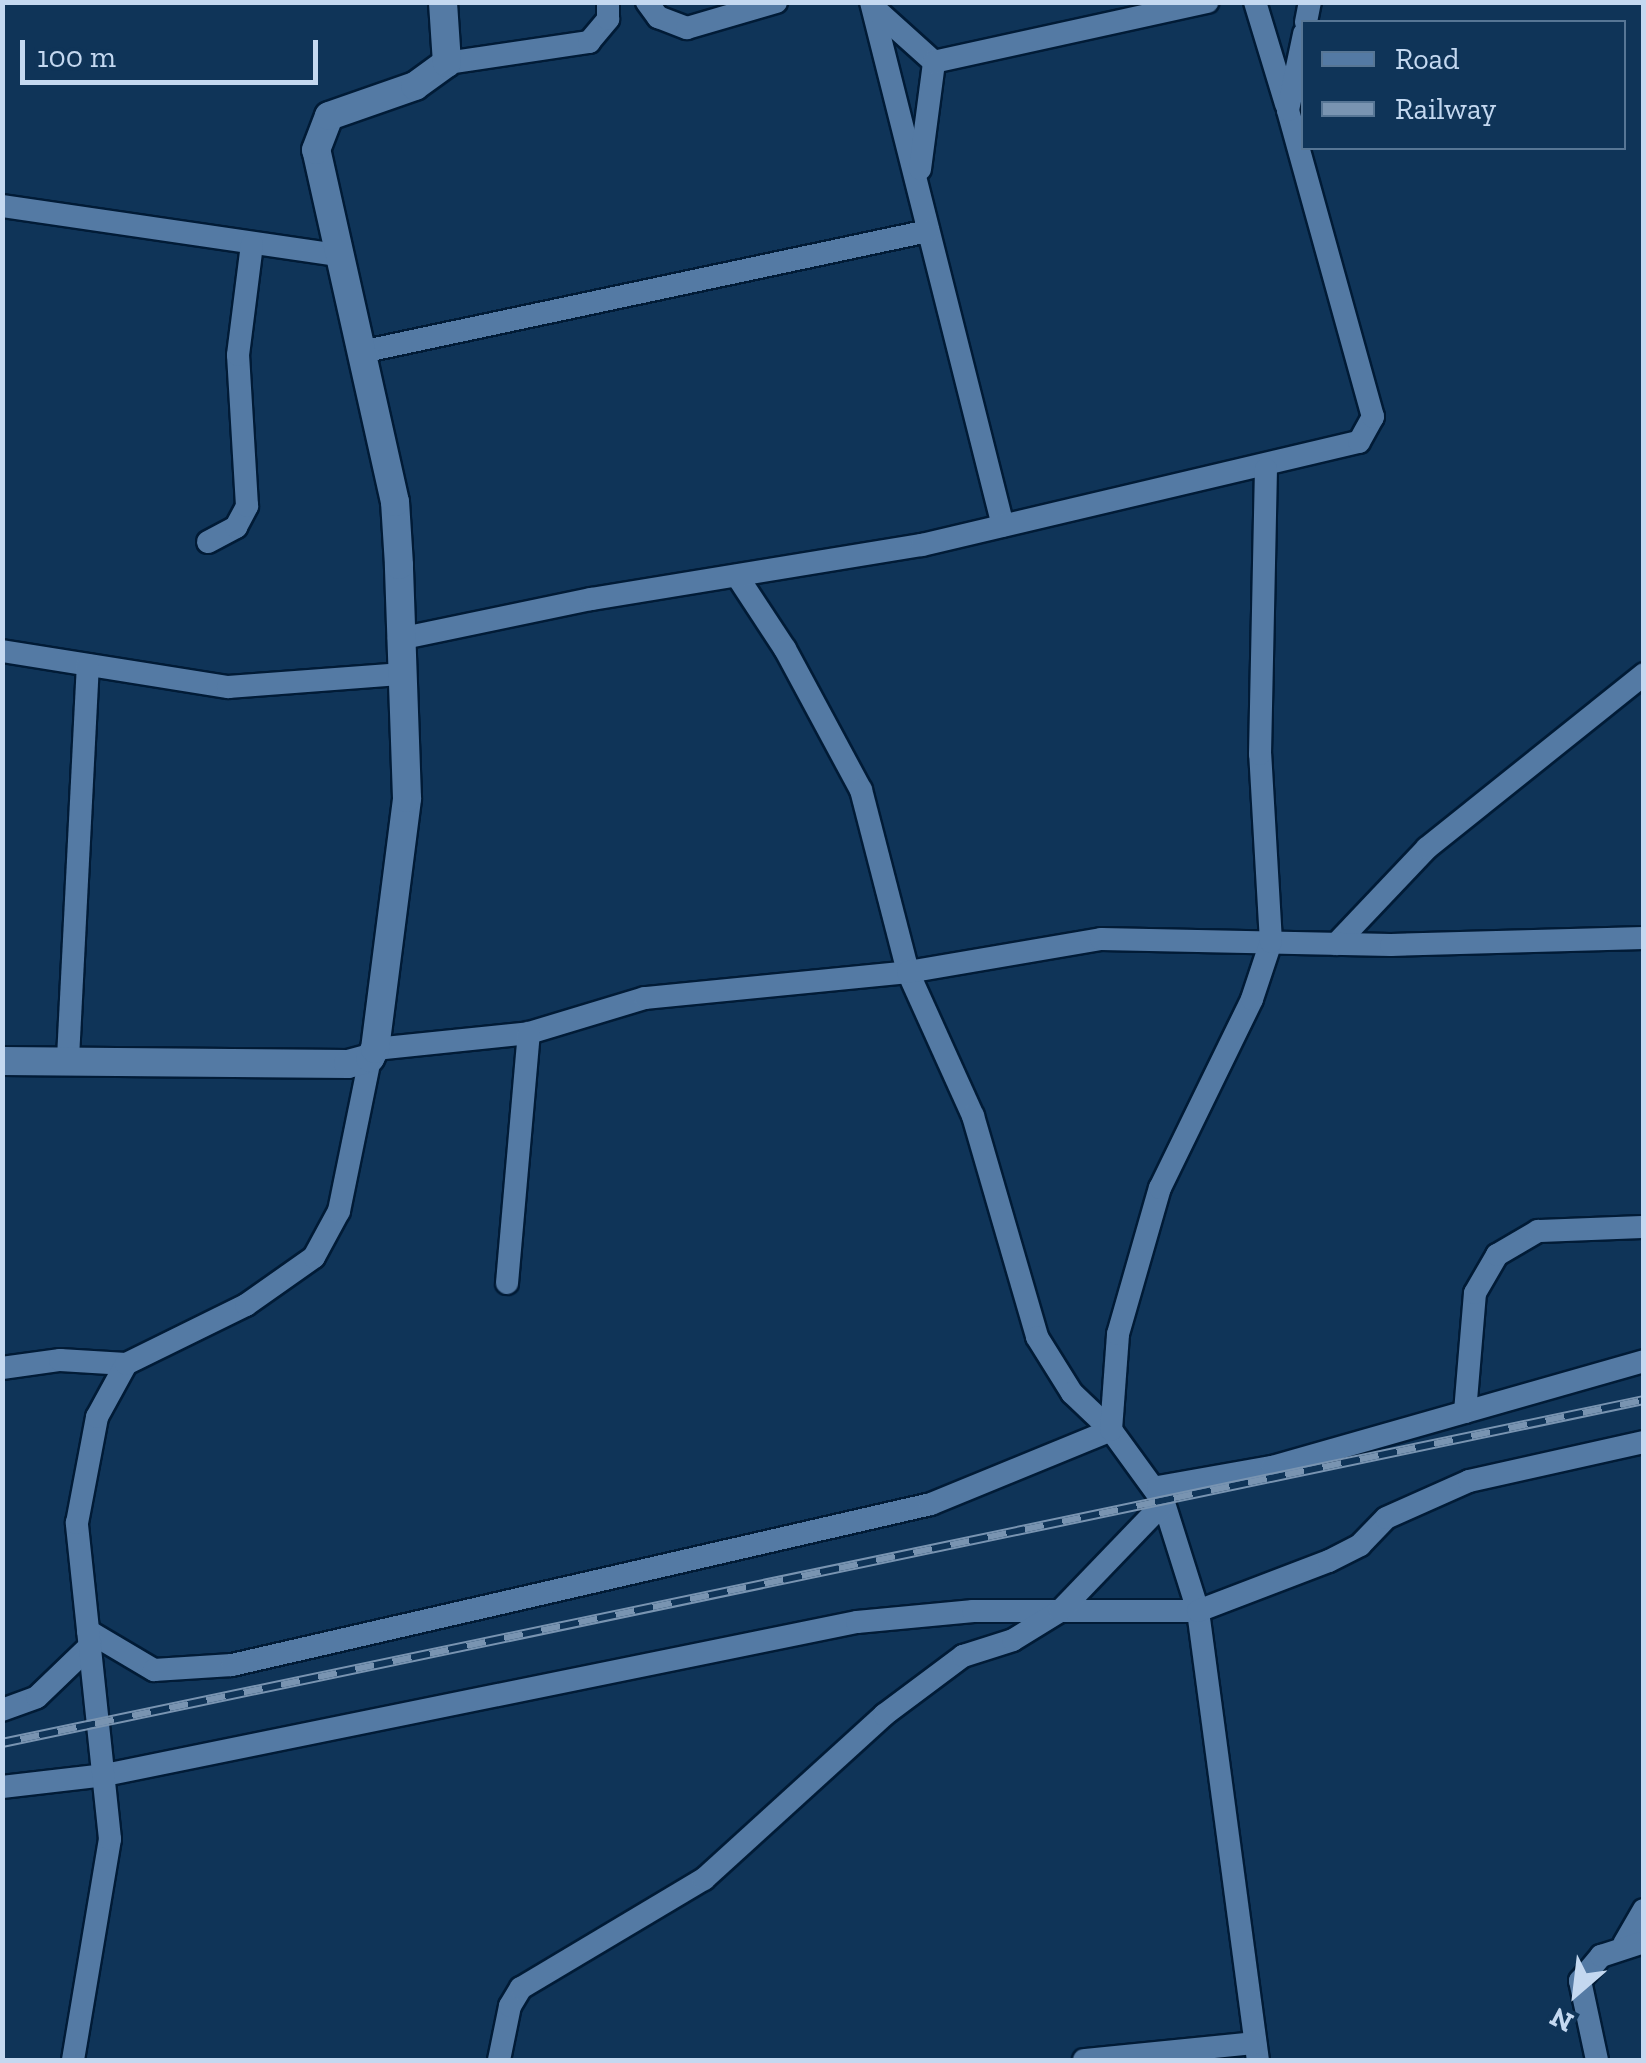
<!DOCTYPE html>
<style>
body{margin:0}
#map{position:relative;width:1646px;height:2063px;overflow:hidden;background:#0f3458;font-family:"Zilla Slab",serif}
div>[style]{position:absolute}
.roads{filter:drop-shadow(2px 0 #011b36) drop-shadow(-2px 0 #011b36) drop-shadow(0 2px #011b36) drop-shadow(0 -2px #011b36)}
.minor>*{height:22px;margin:-11px;padding:0 11px;transform-origin:11px;border-radius:11px;background:#547aa4}
.tertiary>*{height:28px;margin:-14px;padding:0 14px;transform-origin:14px;border-radius:14px;background:#547aa4}
.rail>*{height:10px;margin-top:-5px;transform-origin:0;background:repeating-linear-gradient(90deg,#0f3458 0 19px,#7994b1 0 38px);box-sizing:border-box;border-block:2px solid #7994b1}
span{translate:-50% -50%;white-space:nowrap;text-align:center;line-height:1.15;-webkit-text-stroke:8px #0f3458;paint-order:stroke}
.frame{position:absolute;inset:0;border:5px solid #c4d8f0;pointer-events:none}
.legend{position:absolute;left:1301px;top:20px;width:325px;height:130px;box-sizing:border-box;background:#0f3458;border:2px solid #577695;margin:0;padding:12px 18px;list-style:none;font-size:30px;color:#c4d8f0}
.legend li{display:flex;align-items:center;gap:20px;height:50px}
.legend b{width:50px;border:2px solid #577695}
.north{position:absolute;left:1526px;top:1943px;width:100px;height:100px;-webkit-text-stroke:8px #0f3458;paint-order:stroke;rotate:208deg;font-size:28px;font-weight:700;line-height:40px;text-align:center;color:#c4d8f0}
.north::after{content:'';display:block;margin:auto;width:35px;height:45px;background:#c4d8f0;clip-path:polygon(50% 0,100% 100%,50% 72%,0 100%)}
.scale{position:absolute;left:20px;top:40px;width:298px;height:45px;box-sizing:border-box;border:5px solid #c4d8f0;border-top:0;padding-left:12px;font-size:30px;line-height:35px;white-space:nowrap;color:#c4d8f0;-webkit-text-stroke:8px #0f3458;paint-order:stroke}
</style>
<div id="map">
<div class="roads">
<div class="minor">
<i style="left:647px;top:2px;width:19px;rotate:54deg"></i>
<i style="left:658px;top:17px;width:31px;rotate:21deg"></i>
<i style="left:687px;top:28px;width:93px;rotate:-16.3deg"></i>
<i style="left:871px;top:2px;width:540px;rotate:75.86deg"></i>
<i style="left:1255px;top:2px;width:107px;rotate:73.1deg"></i>
<i style="left:874px;top:8px;width:81px;rotate:42deg"></i>
<i style="left:1306px;top:22px;width:20px;rotate:-79deg"></i>
<i style="left:447px;top:63px;width:144px;rotate:-8.4deg"></i>
<i style="left:589px;top:42px;width:30px;rotate:-50deg"></i>
<i style="left:608px;top:19px;width:17px;rotate:-90deg"></i>
<i style="left:920px;top:169px;width:108px;rotate:-82.5deg"></i>
<i style="left:934px;top:62px;width:280px;rotate:-12.4deg"></i>
<i style="left:2px;top:206px;width:339px;rotate:8.3deg"></i>
<i style="left:361px;top:352px;width:580px;rotate:-12.05deg"></i>
<i style="left:208px;top:542px;width:32px;rotate:-28deg"></i>
<i style="left:236px;top:527px;width:24px;rotate:-62deg"></i>
<i style="left:247px;top:506px;width:151px;rotate:-93.4deg"></i>
<i style="left:238px;top:355px;width:112px;rotate:-82.8deg"></i>
<i style="left:737px;top:576px;width:87px;rotate:56.7deg"></i>
<i style="left:785px;top:649px;width:160px;rotate:61.7deg"></i>
<i style="left:861px;top:790px;width:188px;rotate:75.5deg"></i>
<i style="left:908px;top:972px;width:158px;rotate:65.7deg"></i>
<i style="left:973px;top:1116px;width:230px;rotate:73.8deg"></i>
<i style="left:1037px;top:1337px;width:66px;rotate:58deg"></i>
<i style="left:1072px;top:1393px;width:54px;rotate:43.5deg"></i>
<i style="left:1111px;top:1430px;width:90px;rotate:54deg"></i>
<i style="left:1164px;top:1503px;width:113px;rotate:72.5deg"></i>
<i style="left:1198px;top:1611px;width:453px;rotate:82.4deg"></i>
<i style="left:399px;top:639px;width:196px;rotate:-11.8deg"></i>
<i style="left:591px;top:599px;width:335px;rotate:-9.3deg"></i>
<i style="left:922px;top:545px;width:449px;rotate:-13.3deg"></i>
<i style="left:1359px;top:442px;width:29px;rotate:-61deg"></i>
<i style="left:1373px;top:417px;width:319px;rotate:-105.5deg"></i>
<i style="left:1288px;top:110px;width:78px;rotate:-78.1deg"></i>
<i style="left:2px;top:651px;width:229px;rotate:9.1deg"></i>
<i style="left:228px;top:687px;width:172px;rotate:-4.3deg"></i>
<i style="left:1336px;top:944px;width:132px;rotate:-46.5deg"></i>
<i style="left:1427px;top:848px;width:278px;rotate:-38.7deg"></i>
<i style="left:375px;top:1049px;width:155px;rotate:-5.9deg"></i>
<i style="left:529px;top:1033px;width:121px;rotate:-16.8deg"></i>
<i style="left:645px;top:998px;width:264px;rotate:-5.6deg"></i>
<i style="left:908px;top:972px;width:196px;rotate:-9.7deg"></i>
<i style="left:1101px;top:939px;width:290px;rotate:1.2deg"></i>
<i style="left:1391px;top:945px;width:253px;rotate:-1.6deg"></i>
<i style="left:68px;top:1058px;width:393px;rotate:-87.1deg"></i>
<i style="left:507px;top:1283px;width:251px;rotate:-85deg"></i>
<i style="left:2px;top:1368px;width:59px;rotate:-7.9deg"></i>
<i style="left:60px;top:1360px;width:66px;rotate:3.5deg"></i>
<i style="left:1465px;top:1412px;width:119px;rotate:-85.2deg"></i>
<i style="left:1475px;top:1293px;width:44px;rotate:-59.9deg"></i>
<i style="left:1497px;top:1255px;width:48px;rotate:-30.3deg"></i>
<i style="left:1538px;top:1231px;width:106px;rotate:-2.2deg"></i>
<i style="left:1158px;top:1487px;width:116px;rotate:-10deg"></i>
<i style="left:1272px;top:1467px;width:387px;rotate:-15.9deg"></i>
<i style="left:88px;top:1631px;width:77px;rotate:30.6deg"></i>
<i style="left:154px;top:1670px;width:78px;rotate:-3.7deg"></i>
<i style="left:232px;top:1665px;width:717px;rotate:-12.97deg"></i>
<i style="left:931px;top:1504px;width:195px;rotate:-22.3deg"></i>
<i style="left:1111px;top:1430px;width:96px;rotate:-85.8deg"></i>
<i style="left:1118px;top:1334px;width:152px;rotate:-74deg"></i>
<i style="left:1160px;top:1188px;width:210px;rotate:-64deg"></i>
<i style="left:1252px;top:999px;width:60px;rotate:-71.6deg"></i>
<i style="left:1271px;top:942px;width:188px;rotate:-93.3deg"></i>
<i style="left:1260px;top:754px;width:285px;rotate:-88.8deg"></i>
<i style="left:2px;top:1710px;width:37px;rotate:-20deg"></i>
<i style="left:37px;top:1697px;width:75px;rotate:-43.9deg"></i>
<i style="left:2px;top:1787px;width:104px;rotate:-6.6deg"></i>
<i style="left:105px;top:1775px;width:767px;rotate:-11.5deg"></i>
<i style="left:857px;top:1622px;width:117px;rotate:-5.4deg"></i>
<i style="left:973px;top:1611px;width:225px"></i>
<i style="left:1198px;top:1611px;width:140px;rotate:-20.9deg"></i>
<i style="left:1329px;top:1561px;width:35px;rotate:-27deg"></i>
<i style="left:1360px;top:1545px;width:37px;rotate:-46deg"></i>
<i style="left:1386px;top:1518px;width:91px;rotate:-24deg"></i>
<i style="left:1469px;top:1481px;width:179px;rotate:-12.6deg"></i>
<i style="left:1624px;top:1944px;width:39px;rotate:-60deg"></i>
<i style="left:73px;top:2060px;width:224px;rotate:-80.5deg"></i>
<i style="left:110px;top:1839px;width:318px;rotate:-96deg"></i>
<i style="left:77px;top:1523px;width:108px;rotate:-79.3deg"></i>
<i style="left:97px;top:1417px;width:60px;rotate:-61.3deg"></i>
<i style="left:126px;top:1364px;width:134px;rotate:-26.2deg"></i>
<i style="left:246px;top:1305px;width:83px;rotate:-35.2deg"></i>
<i style="left:314px;top:1257px;width:52px;rotate:-61.5deg"></i>
<i style="left:339px;top:1211px;width:156px;rotate:-78.5deg"></i>
<i style="left:499px;top:2060px;width:55px;rotate:-78.5deg"></i>
<i style="left:510px;top:2006px;width:21px;rotate:-59deg"></i>
<i style="left:521px;top:1988px;width:213px;rotate:-30.8deg"></i>
<i style="left:704px;top:1879px;width:244px;rotate:-42.3deg"></i>
<i style="left:884px;top:1715px;width:99px;rotate:-36.8deg"></i>
<i style="left:963px;top:1656px;width:52px;rotate:-17.7deg"></i>
<i style="left:1013px;top:1640px;width:55px;rotate:-31.7deg"></i>
<i style="left:1060px;top:1611px;width:150px;rotate:-46.1deg"></i>
<i style="left:1084px;top:2060px;width:172px;rotate:-5.7deg"></i>
<i style="left:1597px;top:2060px;width:81px;rotate:-102.1deg"></i>
<i style="left:1580px;top:1981px;width:33px;rotate:-50deg"></i>
<i style="left:1601px;top:1956px;width:45px;rotate:-18deg"></i>
</div>
<div class="tertiary">
<i style="left:2px;top:1061px;width:346px;rotate:0.5deg"></i>
<i style="left:348px;top:1064px;width:23px;rotate:-15deg"></i>
<i style="left:370px;top:1058px;width:10px;rotate:-61deg"></i>
<i style="left:375px;top:1049px;width:253px;rotate:-82.7deg"></i>
<i style="left:407px;top:798px;width:233px;rotate:-92deg"></i>
<i style="left:399px;top:565px;width:63px;rotate:-93.6deg"></i>
<i style="left:395px;top:502px;width:361px;rotate:-102.6deg"></i>
<i style="left:316px;top:150px;width:36px;rotate:-69deg"></i>
<i style="left:329px;top:116px;width:91px;rotate:-19.2deg"></i>
<i style="left:415px;top:86px;width:39px;rotate:-36deg"></i>
<i style="left:447px;top:63px;width:61px;rotate:-93.8deg"></i>
</div>
</div>
<div class="rail">
<i style="left:2px;top:1743px;width:1677px;rotate:-11.8deg"></i>
</div>
<div class="frame"></div>
<ul class="legend">
<li><b style="height:12px;background:#547aa4"></b>Road</li>
<li><b style="height:12px;background:#7994b1"></b>Railway</li>
</ul>
<div class="north">N</div>
<div class="scale">100 m</div>
</div>
